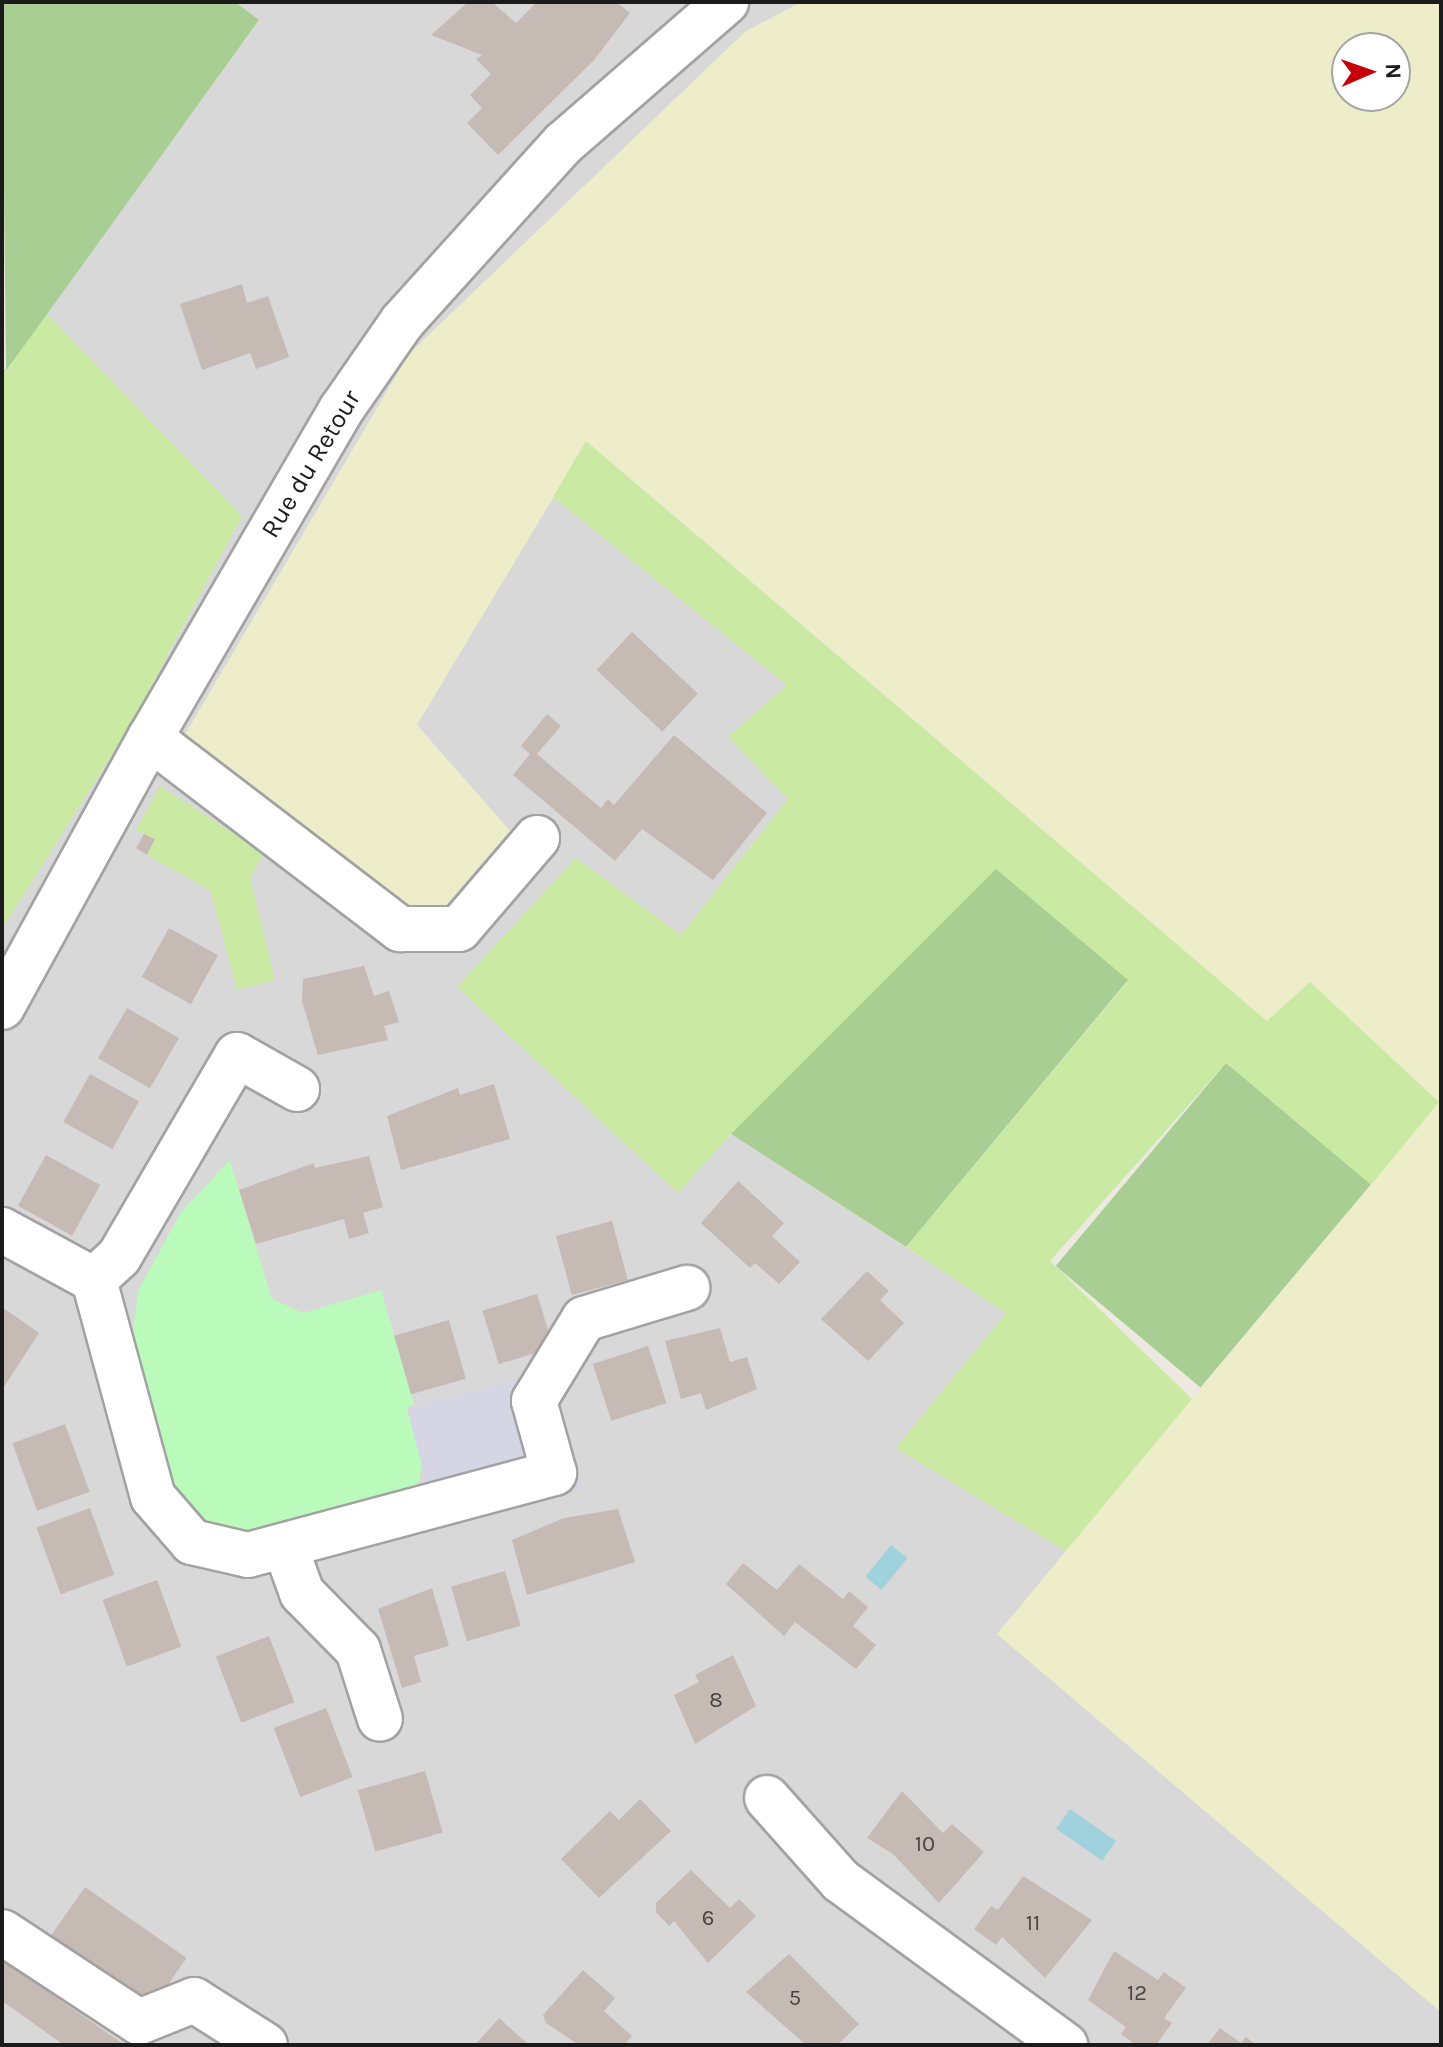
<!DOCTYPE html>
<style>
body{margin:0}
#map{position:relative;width:1443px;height:2047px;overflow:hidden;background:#ede8e0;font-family:Karla,sans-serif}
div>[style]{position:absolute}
.residential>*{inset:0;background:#d9d8d8}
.farmland>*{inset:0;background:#ededca}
.grass>*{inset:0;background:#caeaa3}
.forest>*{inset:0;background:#a8ce93;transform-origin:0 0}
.park>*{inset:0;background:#bafabb}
.plaza>*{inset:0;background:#d5d5e3;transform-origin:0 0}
.water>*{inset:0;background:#9fd2dd;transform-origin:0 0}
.building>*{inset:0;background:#c5bab4;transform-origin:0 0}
.roads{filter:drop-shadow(2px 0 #a2a2a2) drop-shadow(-2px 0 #a2a2a2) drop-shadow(0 2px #a2a2a2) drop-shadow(0 -2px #a2a2a2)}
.minor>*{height:44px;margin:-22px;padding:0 22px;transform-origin:22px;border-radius:22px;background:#fff}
span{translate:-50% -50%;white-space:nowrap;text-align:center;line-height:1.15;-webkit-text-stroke:7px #fff;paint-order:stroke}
.number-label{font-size:22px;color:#464341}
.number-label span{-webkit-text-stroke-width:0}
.street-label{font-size:26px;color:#1b1b1b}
.frame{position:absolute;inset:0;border:4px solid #1b1b1b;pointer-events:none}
.north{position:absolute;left:1331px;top:32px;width:80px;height:80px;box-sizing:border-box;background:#fff;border:2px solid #a4a4a4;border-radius:50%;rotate:88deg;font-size:22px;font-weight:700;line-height:32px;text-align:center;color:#1b1b1b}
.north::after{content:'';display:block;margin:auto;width:28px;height:36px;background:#c6000b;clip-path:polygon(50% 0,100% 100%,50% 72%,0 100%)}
</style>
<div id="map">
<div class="residential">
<i style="clip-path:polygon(235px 2px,801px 2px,745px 32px,409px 354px,179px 745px,510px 831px,416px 725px,553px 497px,787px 685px,788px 799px,681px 935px,677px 1193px,731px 1134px,1007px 1313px,896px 1448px,1066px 1551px,998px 1634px,1441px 2012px,1441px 2045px,2px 2045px,2px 929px,128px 729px,242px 516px,46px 313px,259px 21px)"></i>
</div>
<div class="farmland">
<i style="clip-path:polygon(evenodd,801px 2px,1441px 2px,1441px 2012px,997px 1634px,1439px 1102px,1310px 982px,1267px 1021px,587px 441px,417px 725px,510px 831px,441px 911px,410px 917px,179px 745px,409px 354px,745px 32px,801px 2px,1347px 48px,1395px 48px,1395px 96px,1347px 96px,1347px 48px)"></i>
</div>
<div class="grass">
<i style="clip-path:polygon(46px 313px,242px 516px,128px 729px,2px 929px,2px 367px,7px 371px)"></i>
<i style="clip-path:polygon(586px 441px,1267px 1021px,1310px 982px,1439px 1102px,1371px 1185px,1226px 1063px,1050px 1261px,1192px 1399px,1066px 1551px,896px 1448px,1006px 1313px,906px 1247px,1128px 981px,731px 1134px,678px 1193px,457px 987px,576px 858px,681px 935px,788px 799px,728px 737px,787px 685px,553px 497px)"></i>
<i style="clip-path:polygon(160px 786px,264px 853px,250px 878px,275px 980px,237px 990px,211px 891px,147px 855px,155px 839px,136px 830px)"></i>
</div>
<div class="forest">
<i style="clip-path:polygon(2px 2px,235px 2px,259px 20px,6px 371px)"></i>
<i style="clip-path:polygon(996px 869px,1128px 980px,906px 1247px,731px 1134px)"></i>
<i style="left:1226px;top:1063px;width:189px;height:265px;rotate:40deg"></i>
</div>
<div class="park">
<i style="clip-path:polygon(230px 1160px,272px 1299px,303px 1313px,381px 1290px,414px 1404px,407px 1407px,422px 1465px,417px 1491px,254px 1545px,206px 1532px,177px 1493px,133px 1336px,138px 1291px,181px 1212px)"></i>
</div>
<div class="plaza">
<i style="left:550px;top:1371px;width:124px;height:148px;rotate:75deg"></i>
</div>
<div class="water">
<i style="left:891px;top:1545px;width:21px;height:41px;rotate:39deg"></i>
<i style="left:1070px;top:1809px;width:56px;height:24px;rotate:35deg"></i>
</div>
<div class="building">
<i style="clip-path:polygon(468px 2px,492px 2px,516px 23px,537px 2px,616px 2px,630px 13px,594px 60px,498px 155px,467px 123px,482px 108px,470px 95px,491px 74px,476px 59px,482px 55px,431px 35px)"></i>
<i style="clip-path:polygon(242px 284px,247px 303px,268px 296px,289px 357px,256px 369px,250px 353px,202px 370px,180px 304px)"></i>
<i style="left:632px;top:632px;width:90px;height:52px;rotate:43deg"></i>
<i style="clip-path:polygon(547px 714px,561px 726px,537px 754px,601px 808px,608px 799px,614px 805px,674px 735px,767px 813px,713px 880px,642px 829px,615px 861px,513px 775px,530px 754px,521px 746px)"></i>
<i style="clip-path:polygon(144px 834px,155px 839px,147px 855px,136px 848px)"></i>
<i style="left:169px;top:928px;width:56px;height:56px;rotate:29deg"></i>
<i style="clip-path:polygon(364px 966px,374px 996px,389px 991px,399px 1022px,384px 1026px,388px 1040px,318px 1055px,302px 1001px,303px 979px)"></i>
<i style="left:127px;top:1008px;width:60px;height:58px;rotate:30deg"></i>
<i style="left:90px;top:1074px;width:56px;height:55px;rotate:29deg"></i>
<i style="clip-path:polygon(494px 1084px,510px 1139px,401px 1170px,387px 1116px,458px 1088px,460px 1095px)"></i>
<i style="left:46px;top:1155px;width:62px;height:58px;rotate:29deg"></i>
<i style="clip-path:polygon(369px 1156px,383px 1207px,363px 1213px,369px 1233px,349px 1239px,344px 1219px,256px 1244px,239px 1190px,314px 1163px,315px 1168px)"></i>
<i style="clip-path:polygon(738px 1181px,784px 1223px,772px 1236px,800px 1262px,779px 1284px,755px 1263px,750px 1268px,701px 1223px)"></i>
<i style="left:612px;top:1221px;width:61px;height:58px;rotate:75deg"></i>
<i style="clip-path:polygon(867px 1271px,889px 1291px,880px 1300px,904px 1323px,868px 1361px,821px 1319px)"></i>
<i style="left:537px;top:1294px;width:56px;height:57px;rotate:73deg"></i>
<i style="clip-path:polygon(2px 1307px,39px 1333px,2px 1390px)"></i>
<i style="left:449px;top:1320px;width:61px;height:57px;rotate:74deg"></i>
<i style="clip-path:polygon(720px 1328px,730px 1362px,747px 1357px,757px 1389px,706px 1410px,701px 1393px,681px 1399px,665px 1341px)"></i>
<i style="left:648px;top:1346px;width:60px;height:58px;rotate:72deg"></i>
<i style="left:65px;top:1424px;width:72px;height:56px;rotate:70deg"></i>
<i style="left:90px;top:1508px;width:71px;height:57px;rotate:70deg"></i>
<i style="clip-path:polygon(618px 1509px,635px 1562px,527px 1595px,512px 1540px,564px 1518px)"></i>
<i style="clip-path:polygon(743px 1563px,777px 1590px,799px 1564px,843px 1599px,849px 1591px,868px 1607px,853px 1626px,876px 1645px,856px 1669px,795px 1622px,784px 1636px,726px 1584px)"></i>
<i style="left:505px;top:1571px;width:57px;height:56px;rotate:74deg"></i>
<i style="left:157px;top:1580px;width:71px;height:58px;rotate:70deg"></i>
<i style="clip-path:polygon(432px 1588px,449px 1646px,414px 1656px,421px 1682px,402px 1688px,378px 1609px)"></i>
<i style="left:269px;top:1636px;width:71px;height:57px;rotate:69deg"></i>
<i style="clip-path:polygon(733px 1655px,756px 1706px,695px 1744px,674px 1695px,699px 1682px,695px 1675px)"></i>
<i style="left:326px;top:1708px;width:74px;height:56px;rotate:69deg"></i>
<i style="left:425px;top:1771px;width:64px;height:70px;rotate:74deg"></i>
<i style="clip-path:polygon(902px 1791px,943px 1833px,952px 1824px,984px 1852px,939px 1903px,893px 1854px,867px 1838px)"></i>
<i style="clip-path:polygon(640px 1799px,671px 1831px,599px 1898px,561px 1859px,610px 1811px,619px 1820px)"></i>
<i style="clip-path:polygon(691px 1870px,730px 1908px,739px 1899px,756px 1916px,708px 1963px,674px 1921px,669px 1926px,656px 1912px,656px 1903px)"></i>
<i style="clip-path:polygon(1023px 1876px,1092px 1920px,1045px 1978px,1002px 1937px,996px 1945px,974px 1929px,991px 1906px,998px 1910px)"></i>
<i style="left:85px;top:1887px;width:124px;height:61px;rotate:35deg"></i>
<i style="clip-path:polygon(1114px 1951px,1158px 1980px,1164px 1972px,1186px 1988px,1164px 2018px,1172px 2023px,1156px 2045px,1136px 2045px,1121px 2034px,1126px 2027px,1088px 2000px)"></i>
<i style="clip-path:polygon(789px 1954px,859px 2024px,837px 2045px,806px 2045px,746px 1992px)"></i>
<i style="clip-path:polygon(2px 1960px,122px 2043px,64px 2045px,2px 2001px)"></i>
<i style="clip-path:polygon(583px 1970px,615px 1998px,604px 2011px,632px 2036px,624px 2045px,576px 2043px,546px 2023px,543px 2015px)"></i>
<i style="clip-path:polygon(499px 2018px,529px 2045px,475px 2045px)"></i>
<i style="clip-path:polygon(1220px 2028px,1241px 2043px,1246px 2037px,1256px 2045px,1207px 2045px)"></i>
</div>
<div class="roads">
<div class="minor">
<i style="left:150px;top:738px;width:315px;rotate:37.4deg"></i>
<i style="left:400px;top:929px;width:59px"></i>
<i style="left:459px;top:929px;width:120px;rotate:-49.4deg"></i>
<i style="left:2px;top:1007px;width:307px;rotate:-61.2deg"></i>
<i style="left:150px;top:738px;width:380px;rotate:-59.8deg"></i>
<i style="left:341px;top:410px;width:107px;rotate:-55.3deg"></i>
<i style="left:402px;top:322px;width:241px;rotate:-47.9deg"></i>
<i style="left:564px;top:143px;width:215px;rotate:-41deg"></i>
<i style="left:2px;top:1230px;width:105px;rotate:28.5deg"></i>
<i style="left:94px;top:1280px;width:34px;rotate:-43deg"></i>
<i style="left:119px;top:1257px;width:234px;rotate:-59.7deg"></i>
<i style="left:237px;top:1055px;width:69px;rotate:29.5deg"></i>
<i style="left:94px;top:1280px;width:225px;rotate:74.8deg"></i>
<i style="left:153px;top:1497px;width:60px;rotate:49.1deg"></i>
<i style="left:192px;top:1542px;width:57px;rotate:13.1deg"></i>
<i style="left:248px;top:1555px;width:317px;rotate:-15deg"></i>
<i style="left:554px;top:1473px;width:75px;rotate:-105.5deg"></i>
<i style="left:534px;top:1401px;width:96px;rotate:-58.6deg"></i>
<i style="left:584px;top:1319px;width:108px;rotate:-16.8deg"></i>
<i style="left:286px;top:1549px;width:47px;rotate:70deg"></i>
<i style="left:302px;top:1593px;width:80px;rotate:45.5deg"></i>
<i style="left:358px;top:1650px;width:72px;rotate:72.3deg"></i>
<i style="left:767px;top:1798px;width:111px;rotate:48.3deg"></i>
<i style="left:841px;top:1881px;width:278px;rotate:36.2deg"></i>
<i style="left:2px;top:1932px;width:164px;rotate:33.3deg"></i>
<i style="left:139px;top:2022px;width:59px;rotate:-21.8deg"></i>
<i style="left:194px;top:2000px;width:84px;rotate:32.4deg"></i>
</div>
</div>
<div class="number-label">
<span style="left:716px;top:1701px">8</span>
<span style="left:925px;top:1845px">10</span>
<span style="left:708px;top:1919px">6</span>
<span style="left:1033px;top:1924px">11</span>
<span style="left:1137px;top:1994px">12</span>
<span style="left:795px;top:1999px">5</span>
</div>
<div class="street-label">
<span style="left:311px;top:464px;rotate:-59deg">Rue du Retour</span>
</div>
<div class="frame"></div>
<div class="north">N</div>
</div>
